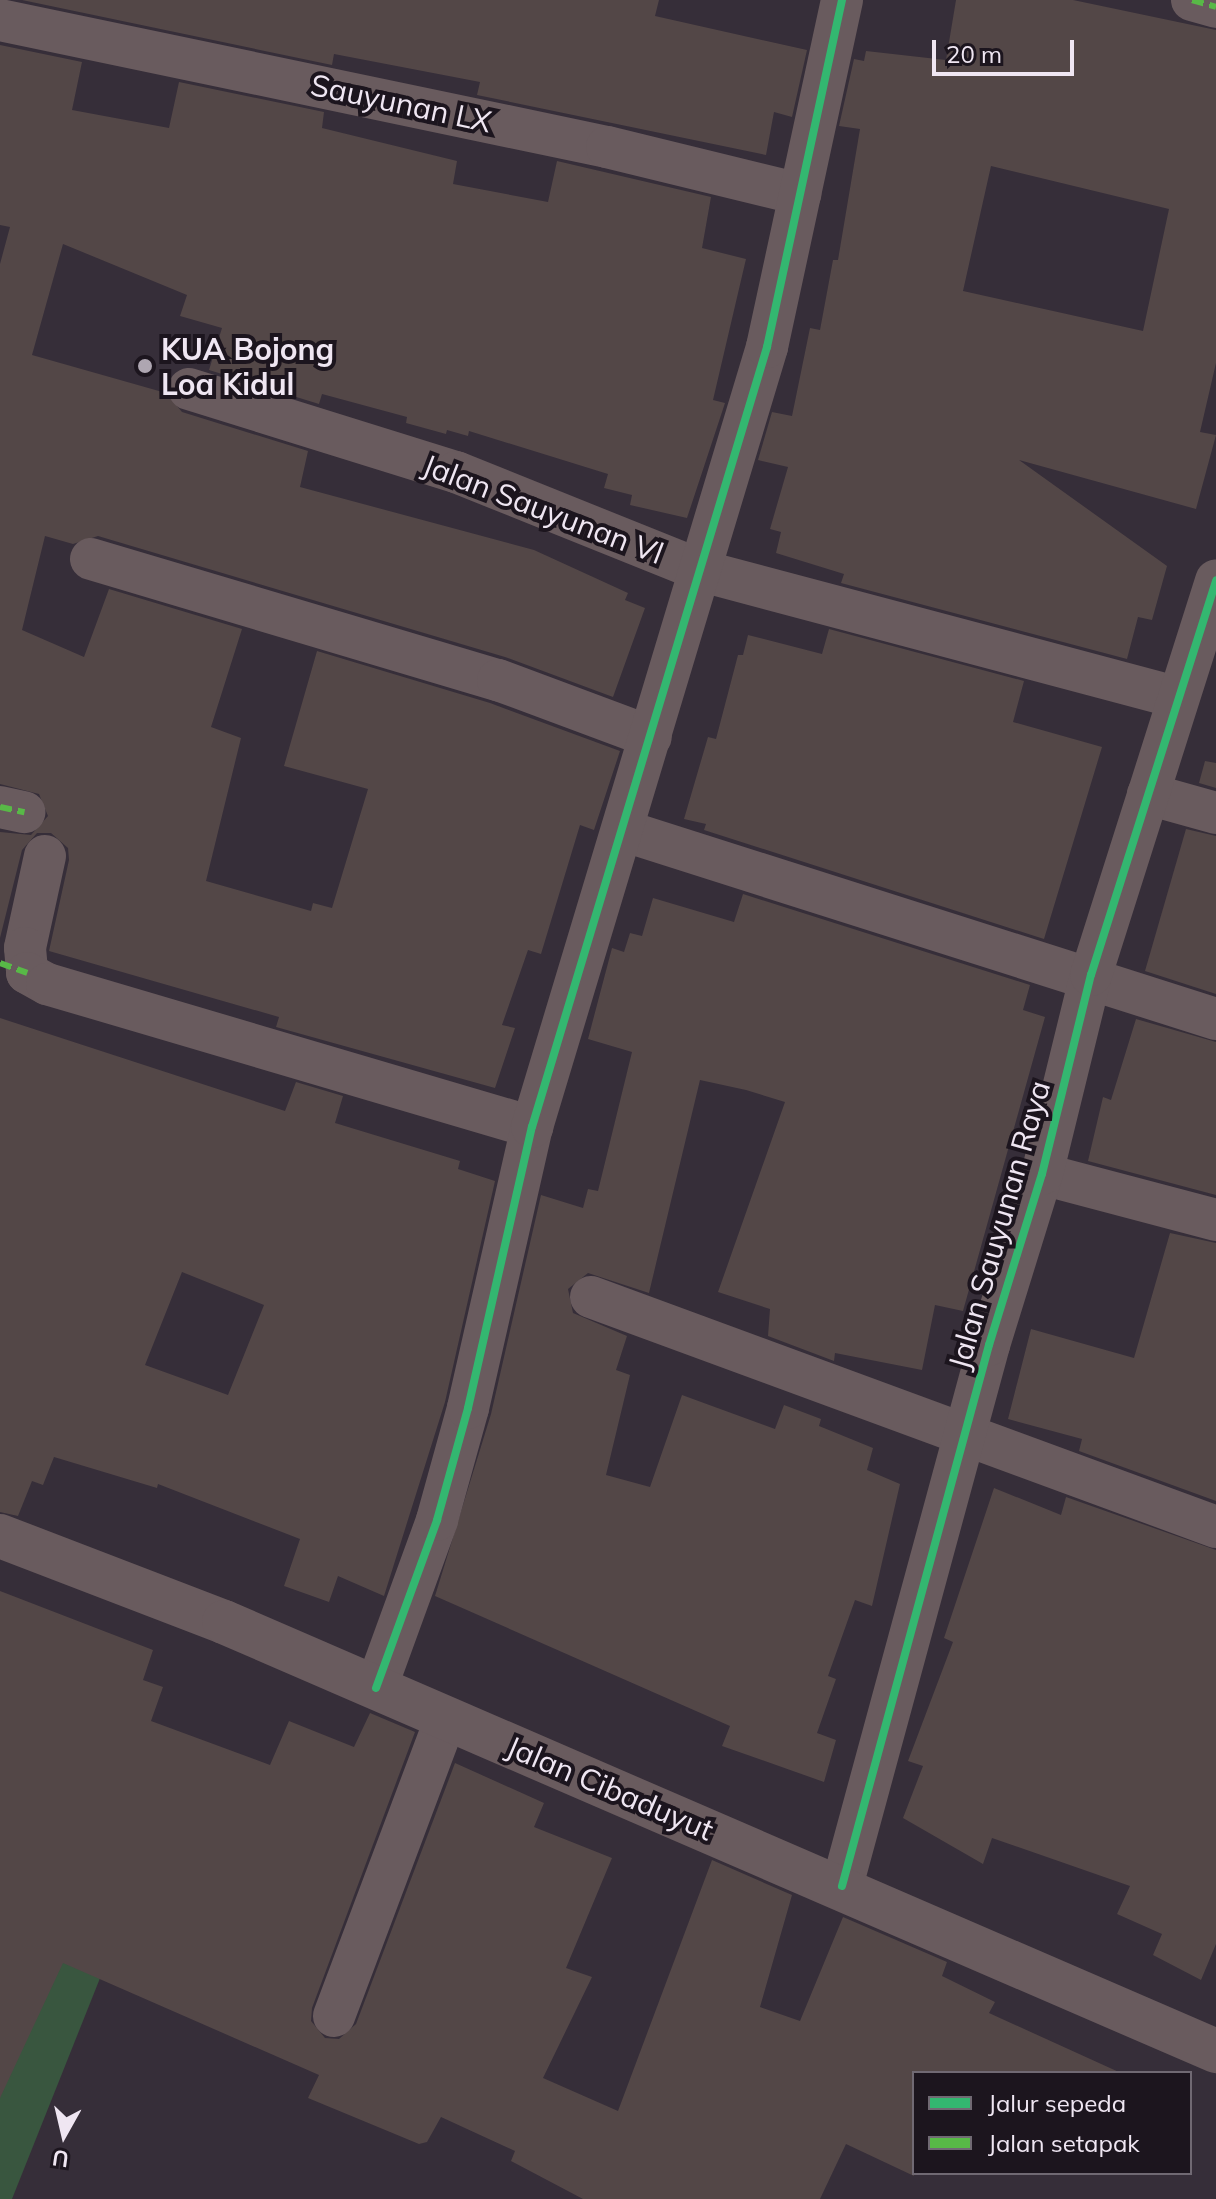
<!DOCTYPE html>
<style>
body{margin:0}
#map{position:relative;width:1216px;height:2199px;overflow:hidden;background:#362e39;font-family:Mulish,sans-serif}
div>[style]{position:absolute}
.green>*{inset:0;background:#39563f}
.building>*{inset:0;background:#534747}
.minor>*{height:42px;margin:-21px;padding:0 21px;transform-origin:21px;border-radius:21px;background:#695b5e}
.tertiary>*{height:44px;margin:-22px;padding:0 22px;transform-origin:22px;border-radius:22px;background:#695b5e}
.quiet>*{height:6px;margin-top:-3px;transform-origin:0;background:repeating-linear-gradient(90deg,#58b947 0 12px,transparent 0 18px)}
.cycleway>*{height:8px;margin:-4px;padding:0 4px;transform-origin:4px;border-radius:4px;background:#33b770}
.dots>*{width:22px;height:22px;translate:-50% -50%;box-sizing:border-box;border:4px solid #1c151e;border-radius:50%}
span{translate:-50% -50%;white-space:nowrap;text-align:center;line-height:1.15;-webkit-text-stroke:8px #1c151e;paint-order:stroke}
.street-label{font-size:30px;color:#efe6f2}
.poi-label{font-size:30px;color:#efe6f2;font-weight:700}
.left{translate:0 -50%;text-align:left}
.legend{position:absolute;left:912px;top:2071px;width:280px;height:104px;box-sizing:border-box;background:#1c151e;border:2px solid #706973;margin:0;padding:10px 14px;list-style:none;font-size:24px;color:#efe6f2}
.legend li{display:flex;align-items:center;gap:16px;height:40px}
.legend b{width:40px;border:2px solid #706973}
.north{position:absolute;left:24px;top:2095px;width:80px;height:80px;-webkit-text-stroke:6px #1c151e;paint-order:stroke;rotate:188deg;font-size:22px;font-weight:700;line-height:32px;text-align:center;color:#efe6f2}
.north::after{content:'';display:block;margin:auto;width:28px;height:36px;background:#efe6f2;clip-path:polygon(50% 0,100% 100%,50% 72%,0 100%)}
.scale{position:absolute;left:932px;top:40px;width:142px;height:36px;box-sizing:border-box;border:4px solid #efe6f2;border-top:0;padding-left:10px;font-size:24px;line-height:28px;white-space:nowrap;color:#efe6f2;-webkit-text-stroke:6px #1c151e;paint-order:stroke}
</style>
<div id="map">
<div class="green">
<i style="clip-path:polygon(0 1807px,120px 1928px,12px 2199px,0 2199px)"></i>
</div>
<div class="building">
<i style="clip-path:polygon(22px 0,659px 0,655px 16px,807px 50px,792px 117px,774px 112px,766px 155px,477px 95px,480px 82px,334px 54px,332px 65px)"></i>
<i style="clip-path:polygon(evenodd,956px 0,1073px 0,1216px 30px,1216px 363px,1200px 432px,1216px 435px,1196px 509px,1019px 460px,1167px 566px,1152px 620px,1138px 617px,1127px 659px,841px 583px,844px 574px,776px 553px,781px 532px,770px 529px,788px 467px,758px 460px,772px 412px,792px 416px,810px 328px,820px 330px,833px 260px,838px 260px,860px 129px,839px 126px,854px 59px,864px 61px,866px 51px,946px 60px,956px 0,991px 166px,1169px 209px,1143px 331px,963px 291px,991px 166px)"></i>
<i style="clip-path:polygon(0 45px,82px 62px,72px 110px,169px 128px,179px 82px,324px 112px,322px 128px,457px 161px,453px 184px,548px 202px,557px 161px,711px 197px,702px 248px,746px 259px,713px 400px,725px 403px,687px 518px,630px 505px,632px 495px,604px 488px,608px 474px,469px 431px,468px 436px,447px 430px,446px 434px,406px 423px,407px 417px,322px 394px,319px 404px,209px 370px,222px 328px,180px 316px,187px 295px,63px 244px,32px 355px,166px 393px,182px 412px,308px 451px,300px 487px,534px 550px,628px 593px,625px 600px,645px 608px,613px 697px,505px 657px,98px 536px,73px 544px,45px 536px,22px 630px,84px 657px,109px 589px,242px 629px,211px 727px,241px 738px,206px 881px,311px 911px,313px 903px,332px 908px,368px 789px,284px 766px,317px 651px,490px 703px,620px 751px,594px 830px,580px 825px,541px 954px,528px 950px,502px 1025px,515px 1028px,495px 1088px,276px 1027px,279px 1017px,49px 951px,69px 860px,68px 848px,51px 833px,37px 833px,22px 850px,0 938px,0 832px,31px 835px,48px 816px,39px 794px,0 784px,0 264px,10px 227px,0 225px)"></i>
<i style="clip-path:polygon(829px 629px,1024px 681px,1013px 722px,1102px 747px,1044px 939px,704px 830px,706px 824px,684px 819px,708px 737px,716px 739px,738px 655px,743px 655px,748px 635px,822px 654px)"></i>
<i style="clip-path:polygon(1205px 761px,1216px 763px,1216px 788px,1199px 783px)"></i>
<i style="clip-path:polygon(1186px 829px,1216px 836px,1216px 994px,1145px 971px)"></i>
<i style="clip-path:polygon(743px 894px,1030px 985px,1023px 1010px,1045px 1017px,963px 1311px,935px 1305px,922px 1370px,835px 1353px,834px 1361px,768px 1336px,770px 1309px,718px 1292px,785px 1102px,746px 1090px,700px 1080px,649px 1293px,588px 1273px,568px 1289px,573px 1313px,627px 1336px,616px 1370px,630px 1375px,606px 1475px,650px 1487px,682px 1395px,775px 1429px,784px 1405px,821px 1419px,819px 1426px,873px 1448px,867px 1470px,900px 1484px,872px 1606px,855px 1600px,828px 1676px,836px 1679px,817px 1733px,836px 1740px,824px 1782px,722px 1746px,730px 1726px,435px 1596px,491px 1414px,541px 1195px,583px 1208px,588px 1189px,598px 1191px,632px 1052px,588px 1039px,612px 948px,624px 952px,630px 933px,642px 936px,653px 898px,734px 922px)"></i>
<i style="clip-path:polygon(evenodd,0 1018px,285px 1111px,296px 1082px,343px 1096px,335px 1123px,460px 1161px,458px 1169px,495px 1181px,445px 1402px,384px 1596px,338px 1576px,329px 1602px,284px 1586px,300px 1539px,158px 1484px,157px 1488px,54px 1457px,43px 1485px,32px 1481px,18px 1516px,0 1512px,0 1018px,182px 1272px,264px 1305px,228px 1395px,145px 1365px,182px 1272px)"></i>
<i style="clip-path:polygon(1136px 1019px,1216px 1042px,1216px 1195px,1088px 1161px,1103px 1097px,1111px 1100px)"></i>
<i style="clip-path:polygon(1170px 1233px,1216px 1243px,1216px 1501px,1079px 1451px,1082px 1439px,1008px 1419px,1031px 1329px,1134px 1358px)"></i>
<i style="clip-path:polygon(994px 1488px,1061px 1515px,1066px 1497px,1216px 1550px,1216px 1944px,1201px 1980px,1153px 1955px,1162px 1934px,1117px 1914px,1130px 1886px,992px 1838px,983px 1864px,903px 1818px,923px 1766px,908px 1761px,953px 1642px,944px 1638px)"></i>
<i style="clip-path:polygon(0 1591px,153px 1650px,143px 1680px,163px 1687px,151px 1721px,270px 1765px,289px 1721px,354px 1747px,370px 1713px,415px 1732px,312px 2008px,311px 2021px,325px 2038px,339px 2039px,356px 2024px,455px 1763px,544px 1803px,534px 1827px,612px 1858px,566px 1968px,592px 1977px,543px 2078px,618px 2111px,712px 1860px,792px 1895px,760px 2007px,800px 2021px,843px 1917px,947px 1962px,942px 1976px,995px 2002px,989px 2013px,1121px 2073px,914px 2073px,914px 2176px,846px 2144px,820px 2199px,583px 2199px,511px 2161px,515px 2151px,441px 2117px,427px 2142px,419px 2144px,308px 2098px,319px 2075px,63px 1963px,0 2098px)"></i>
</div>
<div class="minor">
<i style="left:1192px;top:0;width:25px;rotate:16deg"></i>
<i style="left:0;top:20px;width:620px;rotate:11.82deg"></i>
<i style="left:607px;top:147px;width:199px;rotate:13.7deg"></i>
<i style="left:189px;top:389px;width:280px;rotate:17.3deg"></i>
<i style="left:456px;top:472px;width:265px;rotate:21.9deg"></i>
<i style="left:702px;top:571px;width:491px;rotate:14.9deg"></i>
<i style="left:91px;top:559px;width:425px;rotate:16.6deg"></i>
<i style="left:498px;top:680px;width:163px;rotate:20.4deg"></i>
<i style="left:1148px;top:794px;width:71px;rotate:15.6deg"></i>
<i style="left:0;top:807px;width:25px;rotate:12deg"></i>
<i style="left:625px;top:831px;width:620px;rotate:17.65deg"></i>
<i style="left:45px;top:856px;width:94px;rotate:102.3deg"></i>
<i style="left:25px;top:948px;width:25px;rotate:85deg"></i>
<i style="left:27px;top:973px;width:23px;rotate:29deg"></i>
<i style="left:47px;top:984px;width:506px;rotate:16.43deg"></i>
<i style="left:1042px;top:1174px;width:180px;rotate:14.8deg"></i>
<i style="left:591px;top:1297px;width:666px;rotate:20.2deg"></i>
<i style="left:376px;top:1688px;width:179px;rotate:-70deg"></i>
<i style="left:437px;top:1520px;width:116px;rotate:-74.5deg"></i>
<i style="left:468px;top:1408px;width:288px;rotate:-77.2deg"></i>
<i style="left:532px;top:1127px;width:815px;rotate:-73.23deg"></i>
<i style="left:767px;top:347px;width:355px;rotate:-77.8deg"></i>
<i style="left:842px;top:1886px;width:561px;rotate:-74.8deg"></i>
<i style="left:989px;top:1345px;width:179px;rotate:-72.8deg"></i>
<i style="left:1042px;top:1174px;width:205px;rotate:-76.2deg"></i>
<i style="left:1091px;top:975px;width:414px;rotate:-72.4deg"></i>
<i style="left:334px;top:2016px;width:318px;rotate:-69.4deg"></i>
</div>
<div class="tertiary">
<i style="left:0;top:1536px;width:240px;rotate:21deg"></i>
<i style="left:224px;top:1622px;width:1081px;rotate:23.39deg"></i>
</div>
<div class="quiet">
<i style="left:1192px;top:0;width:25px;rotate:16deg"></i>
<i style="left:0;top:807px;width:25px;rotate:12deg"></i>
<i style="left:0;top:963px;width:29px;rotate:20deg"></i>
</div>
<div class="cycleway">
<i style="left:376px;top:1688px;width:179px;rotate:-70deg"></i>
<i style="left:437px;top:1520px;width:116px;rotate:-74.5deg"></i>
<i style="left:468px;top:1408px;width:288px;rotate:-77.2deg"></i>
<i style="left:532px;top:1127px;width:815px;rotate:-73.23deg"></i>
<i style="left:767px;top:347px;width:355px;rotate:-77.8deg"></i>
<i style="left:842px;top:1886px;width:561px;rotate:-74.8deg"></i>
<i style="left:989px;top:1345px;width:179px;rotate:-72.8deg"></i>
<i style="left:1042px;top:1174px;width:205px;rotate:-76.2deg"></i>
<i style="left:1091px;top:975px;width:414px;rotate:-72.4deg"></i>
</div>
<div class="dots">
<i style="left:145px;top:366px;background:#aea6b1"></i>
</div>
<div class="street-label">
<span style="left:401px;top:103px;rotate:12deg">Sauyunan LX</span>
<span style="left:543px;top:509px;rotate:21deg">Jalan Sauyunan Vl</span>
<span style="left:999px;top:1225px;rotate:-74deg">Jalan Sauyunan Raya</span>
<span style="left:610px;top:1788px;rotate:23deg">Jalan Cibaduyut</span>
</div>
<div class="poi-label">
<span class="left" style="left:161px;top:366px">KUA Bojong<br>Loa Kidul</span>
</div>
<ul class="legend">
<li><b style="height:10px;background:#33b770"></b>Jalur sepeda</li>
<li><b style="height:10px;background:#58b947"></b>Jalan setapak</li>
</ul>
<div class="north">U</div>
<div class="scale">20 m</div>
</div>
